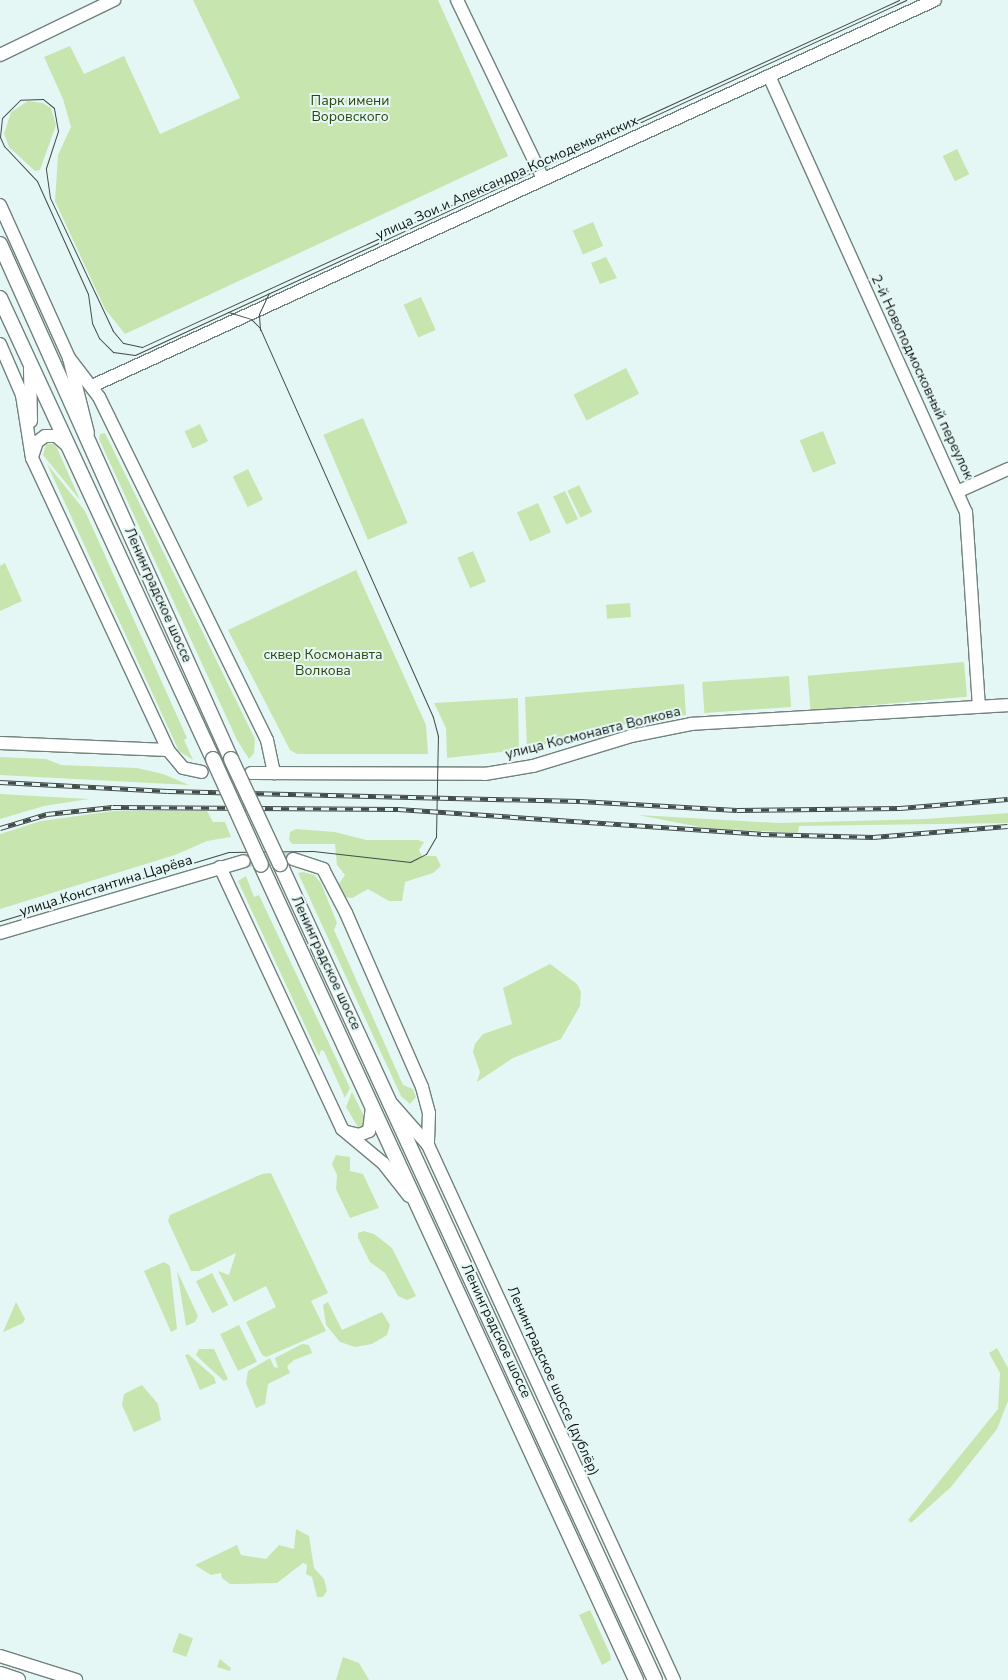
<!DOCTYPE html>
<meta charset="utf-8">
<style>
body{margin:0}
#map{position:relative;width:1008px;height:1680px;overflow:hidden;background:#e5f7f4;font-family:"Nunito Sans",sans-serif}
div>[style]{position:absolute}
.green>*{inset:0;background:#c7e5af;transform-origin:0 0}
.secondary-tunnel>*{height:12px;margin-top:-6px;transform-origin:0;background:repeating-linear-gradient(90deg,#c5d5d2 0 12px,transparent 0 18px)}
.roads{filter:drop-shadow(1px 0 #71817e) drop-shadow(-1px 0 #71817e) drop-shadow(0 1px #71817e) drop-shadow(0 -1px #71817e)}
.secondary>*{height:12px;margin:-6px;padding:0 6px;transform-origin:6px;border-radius:6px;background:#fff}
.primary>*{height:14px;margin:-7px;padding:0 7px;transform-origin:7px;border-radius:7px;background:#fff}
.tram>*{height:1px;margin:-0.5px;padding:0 0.5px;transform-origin:0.5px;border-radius:0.5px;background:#424b4a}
.rail>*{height:4.5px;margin-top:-2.25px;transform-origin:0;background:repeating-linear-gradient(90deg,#e5f7f4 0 8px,#424b4a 0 16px);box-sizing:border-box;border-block:1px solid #424b4a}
.bridges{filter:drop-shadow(1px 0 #71817e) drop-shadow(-1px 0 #71817e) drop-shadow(0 1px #71817e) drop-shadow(0 -1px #71817e)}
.primary-bridge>*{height:14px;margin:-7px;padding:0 7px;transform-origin:7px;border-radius:7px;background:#fff}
span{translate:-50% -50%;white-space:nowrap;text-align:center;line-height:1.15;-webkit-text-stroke:4px #e5f7f4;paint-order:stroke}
.park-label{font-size:14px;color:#2c460c}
.street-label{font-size:14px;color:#0e1413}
</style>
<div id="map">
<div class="green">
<i style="clip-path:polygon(193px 0,438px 0,508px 156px,125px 334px,105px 309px,55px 201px,58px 155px,71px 127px,63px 99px,44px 57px,70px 46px,84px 74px,124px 56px,160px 134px,240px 98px)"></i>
<i style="clip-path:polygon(28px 101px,43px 103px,51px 108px,56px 125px,40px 170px,35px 171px,9px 147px,4px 134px,11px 112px)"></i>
<i style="left:957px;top:149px;width:28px;height:16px;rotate:64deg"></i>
<i style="left:593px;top:222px;width:26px;height:22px;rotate:67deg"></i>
<i style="clip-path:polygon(606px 257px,617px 278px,600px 284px,591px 263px)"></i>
<i style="left:421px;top:297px;width:36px;height:19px;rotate:66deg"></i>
<i style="left:626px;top:368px;width:29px;height:59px;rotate:63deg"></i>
<i style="left:363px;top:418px;width:114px;height:43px;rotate:67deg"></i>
<i style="left:200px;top:424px;width:19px;height:17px;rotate:65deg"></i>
<i style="left:823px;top:431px;width:35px;height:25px;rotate:68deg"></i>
<i style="clip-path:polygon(105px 433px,255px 739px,254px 753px,249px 759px,237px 740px,99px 439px,100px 434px)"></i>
<i style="clip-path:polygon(46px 444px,54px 444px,57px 448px,80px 500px,43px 455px)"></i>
<i style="clip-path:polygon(47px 464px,85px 511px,187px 738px,184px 740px,193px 760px,179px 751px)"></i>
<i style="left:248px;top:469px;width:34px;height:17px;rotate:64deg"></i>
<i style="left:579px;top:485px;width:30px;height:13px;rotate:64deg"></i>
<i style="left:565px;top:491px;width:31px;height:13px;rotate:65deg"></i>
<i style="left:538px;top:503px;width:32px;height:23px;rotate:66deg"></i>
<i style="left:473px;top:551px;width:33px;height:17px;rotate:67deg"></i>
<i style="clip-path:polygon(5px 563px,22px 601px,0 611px,0 566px)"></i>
<i style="clip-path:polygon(356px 570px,426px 725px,428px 754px,297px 754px,290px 750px,228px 630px)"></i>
<i style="left:630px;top:603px;width:14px;height:24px;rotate:86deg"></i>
<i style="left:964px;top:662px;width:35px;height:157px;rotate:85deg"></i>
<i style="left:789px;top:676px;width:31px;height:87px;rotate:86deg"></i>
<i style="clip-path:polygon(684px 684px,686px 715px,644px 720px,527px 749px,525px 697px)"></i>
<i style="clip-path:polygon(518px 698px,519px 750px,447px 758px,446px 728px,434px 703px)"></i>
<i style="clip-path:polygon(0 757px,46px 759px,61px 765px,137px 768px,163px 774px,189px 785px,0 775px)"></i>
<i style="clip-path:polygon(0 794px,35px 796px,89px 799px,44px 806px,0 819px)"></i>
<i style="clip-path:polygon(113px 811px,207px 811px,213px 822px,225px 822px,231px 837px,207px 841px,175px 855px,0 909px,0 834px,41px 821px)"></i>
<i style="clip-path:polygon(1008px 813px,1008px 823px,799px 826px,798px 833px,705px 828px,638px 815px,779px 823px,925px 819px)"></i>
<i style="clip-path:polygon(296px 829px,335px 832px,366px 840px,418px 840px,424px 842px,419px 850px,422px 856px,436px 856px,441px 866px,433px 873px,405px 882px,402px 901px,389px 901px,368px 889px,352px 898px,343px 897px,338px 885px,345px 875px,337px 865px,335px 844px,292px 844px,289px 840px,290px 832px)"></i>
<i style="clip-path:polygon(303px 872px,314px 875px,321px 883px,337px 923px,334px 930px,403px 1085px,413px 1089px,416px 1097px,410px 1104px,401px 1096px,298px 873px)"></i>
<i style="clip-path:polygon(246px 876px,254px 897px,259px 895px,350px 1088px,345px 1098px,324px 1051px,321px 1050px,319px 1056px,238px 881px)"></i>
<i style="clip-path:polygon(550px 964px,577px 984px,581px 992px,580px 1006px,561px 1039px,513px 1058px,477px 1082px,480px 1072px,473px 1052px,475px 1044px,483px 1034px,512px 1024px,503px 988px)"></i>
<i style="clip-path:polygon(352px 1092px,366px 1120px,359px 1129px,346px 1107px)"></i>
<i style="clip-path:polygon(336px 1155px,350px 1157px,350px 1171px,363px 1174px,379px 1208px,350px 1218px,336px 1189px,337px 1175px,332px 1164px)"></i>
<i style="clip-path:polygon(271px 1173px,328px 1293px,311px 1301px,326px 1331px,266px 1357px,262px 1355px,246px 1322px,276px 1307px,266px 1286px,234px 1302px,218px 1271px,229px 1275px,236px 1253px,199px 1271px,191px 1271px,168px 1221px,170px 1215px,262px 1174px)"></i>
<i style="clip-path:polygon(364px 1231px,374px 1234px,392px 1248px,416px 1296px,407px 1300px,398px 1296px,385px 1273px,370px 1262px,358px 1238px,358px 1233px)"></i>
<i style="clip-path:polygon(164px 1262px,170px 1266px,177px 1329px,171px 1332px,144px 1271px)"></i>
<i style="clip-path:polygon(177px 1271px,198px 1316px,195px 1322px,186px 1326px)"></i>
<i style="left:212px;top:1273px;width:36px;height:18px;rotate:63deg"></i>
<i style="clip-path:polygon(16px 1302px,25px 1319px,23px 1323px,3px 1332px)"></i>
<i style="clip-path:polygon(328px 1302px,342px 1330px,382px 1312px,390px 1325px,387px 1335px,372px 1344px,355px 1347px,340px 1342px,326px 1325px,323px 1305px)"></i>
<i style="left:239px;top:1325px;width:41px;height:21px;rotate:64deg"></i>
<i style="clip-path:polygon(302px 1344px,309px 1345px,312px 1353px,294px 1360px,287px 1366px,290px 1373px,268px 1384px,265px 1404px,256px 1408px,246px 1383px,248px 1371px,270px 1358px,274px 1367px,278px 1368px,275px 1358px)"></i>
<i style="clip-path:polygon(997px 1348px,1008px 1368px,1008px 1401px,997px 1429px,951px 1487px,911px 1523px,908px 1520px,998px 1409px,1000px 1373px,989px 1353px)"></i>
<i style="clip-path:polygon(199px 1349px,214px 1349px,228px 1379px,224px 1381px,201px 1360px,196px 1355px)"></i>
<i style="clip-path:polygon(188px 1354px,214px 1377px,216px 1383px,200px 1390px,185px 1355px)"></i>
<i style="clip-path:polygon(142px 1385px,158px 1404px,161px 1420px,134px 1432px,122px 1405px,124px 1394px)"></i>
<i style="clip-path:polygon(296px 1529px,309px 1536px,314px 1568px,324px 1579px,327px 1591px,323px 1597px,317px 1597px,312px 1577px,306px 1574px,307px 1565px,303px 1563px,277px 1583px,239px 1584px,230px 1584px,222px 1578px,221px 1573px,211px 1575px,195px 1565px,237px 1545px,241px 1555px,266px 1559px,279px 1545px,294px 1549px)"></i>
<i style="clip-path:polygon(590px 1610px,610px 1654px,611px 1660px,602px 1665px,579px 1615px)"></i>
<i style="left:179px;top:1633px;width:15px;height:20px;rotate:20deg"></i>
<i style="clip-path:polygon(343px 1657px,359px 1663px,369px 1680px,336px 1680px)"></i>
<i style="clip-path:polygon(220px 1659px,231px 1668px,230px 1671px,217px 1667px)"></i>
</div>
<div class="secondary-tunnel">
<i style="left:244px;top:861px;width:49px;rotate:-2.3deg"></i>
</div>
<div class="roads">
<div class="secondary">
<i style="left:457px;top:0;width:199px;rotate:64.3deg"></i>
<i style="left:0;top:55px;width:127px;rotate:-25.8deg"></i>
<i style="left:769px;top:76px;width:478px;rotate:65.7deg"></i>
<i style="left:966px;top:512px;width:195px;rotate:86.2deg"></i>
<i style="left:0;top:205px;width:168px;rotate:65.7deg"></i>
<i style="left:69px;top:358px;width:77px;rotate:75.8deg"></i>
<i style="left:0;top:344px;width:56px;rotate:66.7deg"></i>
<i style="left:22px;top:395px;width:64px;rotate:81deg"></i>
<i style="left:32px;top:458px;width:322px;rotate:65deg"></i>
<i style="left:168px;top:750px;width:23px;rotate:50deg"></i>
<i style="left:183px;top:768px;width:19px;rotate:12deg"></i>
<i style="left:69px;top:358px;width:49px;rotate:52.4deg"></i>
<i style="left:99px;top:397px;width:382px;rotate:63.9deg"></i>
<i style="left:267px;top:740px;width:34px;rotate:78deg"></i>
<i style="left:30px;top:369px;width:52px;rotate:88.9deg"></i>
<i style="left:92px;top:386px;width:927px;rotate:-24.6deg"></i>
<i style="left:32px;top:457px;width:16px;rotate:-72deg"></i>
<i style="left:37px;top:442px;width:10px;rotate:-37deg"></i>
<i style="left:45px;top:436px;width:11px"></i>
<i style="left:56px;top:436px;width:16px;rotate:40deg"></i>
<i style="left:959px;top:491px;width:54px;rotate:-24.2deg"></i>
<i style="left:0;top:743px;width:168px;rotate:2.4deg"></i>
<i style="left:251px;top:773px;width:234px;rotate:0.2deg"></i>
<i style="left:485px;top:774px;width:49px;rotate:-9.5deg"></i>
<i style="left:533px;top:766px;width:102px;rotate:-17deg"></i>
<i style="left:631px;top:736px;width:61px;rotate:-11.3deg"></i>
<i style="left:691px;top:724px;width:318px;rotate:-3.4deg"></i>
<i style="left:293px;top:859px;width:32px;rotate:18deg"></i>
<i style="left:323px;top:869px;width:50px;rotate:62.4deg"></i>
<i style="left:346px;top:913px;width:190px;rotate:66.4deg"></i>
<i style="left:422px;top:1087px;width:27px;rotate:75deg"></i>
<i style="left:429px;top:1113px;width:32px;rotate:92deg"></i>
<i style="left:220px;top:867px;width:289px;rotate:65deg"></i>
<i style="left:342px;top:1129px;width:53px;rotate:39.7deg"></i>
<i style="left:383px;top:1163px;width:42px;rotate:51.8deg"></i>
<i style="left:0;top:933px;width:254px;rotate:-16.4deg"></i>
<i style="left:392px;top:1104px;width:55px;rotate:48.7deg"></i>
<i style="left:428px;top:1145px;width:589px;rotate:65.31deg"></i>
<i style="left:347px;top:1132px;width:12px;rotate:14deg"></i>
<i style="left:359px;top:1135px;width:11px;rotate:-22deg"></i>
<i style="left:369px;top:1131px;width:23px;rotate:-83deg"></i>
<i style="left:0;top:1656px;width:80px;rotate:17.5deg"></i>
</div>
<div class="primary">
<i style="left:0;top:244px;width:564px;rotate:65.84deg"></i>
<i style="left:0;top:298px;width:508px;rotate:65.2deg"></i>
<i style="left:280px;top:864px;width:898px;rotate:65.32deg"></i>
<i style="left:261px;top:865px;width:897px;rotate:65.29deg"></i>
<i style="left:0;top:1674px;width:19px;rotate:18deg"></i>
</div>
</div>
<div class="tram">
<i style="left:899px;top:0;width:833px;rotate:155.37deg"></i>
<i style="left:142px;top:347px;width:19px;rotate:-168deg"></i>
<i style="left:123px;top:343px;width:16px;rotate:-130deg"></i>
<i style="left:113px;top:331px;width:147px;rotate:-115.3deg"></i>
<i style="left:50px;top:198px;width:30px;rotate:-98deg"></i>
<i style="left:46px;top:168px;width:39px;rotate:-72deg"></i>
<i style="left:58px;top:131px;width:23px;rotate:-100deg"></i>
<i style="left:54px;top:108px;width:14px;rotate:-141deg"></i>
<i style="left:43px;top:99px;width:23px;rotate:178deg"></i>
<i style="left:20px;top:100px;width:25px;rotate:135deg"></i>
<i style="left:2px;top:118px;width:19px;rotate:96deg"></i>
<i style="left:0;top:137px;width:10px;rotate:66deg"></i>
<i style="left:4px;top:146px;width:48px;rotate:46.7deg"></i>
<i style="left:37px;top:181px;width:124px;rotate:65.7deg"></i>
<i style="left:88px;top:294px;width:29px;rotate:82deg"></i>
<i style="left:92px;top:323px;width:17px;rotate:65deg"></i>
<i style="left:99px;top:338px;width:20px;rotate:45deg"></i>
<i style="left:113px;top:352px;width:22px;rotate:8deg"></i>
<i style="left:135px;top:355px;width:849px;rotate:-24.72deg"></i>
<i style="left:260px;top:330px;width:16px;rotate:-94deg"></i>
<i style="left:259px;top:314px;width:23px;rotate:-65deg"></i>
<i style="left:0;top:921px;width:238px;rotate:-16.8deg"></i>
<i style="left:228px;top:852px;width:85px;rotate:-0.7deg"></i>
<i style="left:313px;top:851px;width:98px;rotate:6.5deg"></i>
<i style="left:410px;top:862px;width:18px;rotate:-27deg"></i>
<i style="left:426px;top:854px;width:20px;rotate:-60deg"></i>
<i style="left:436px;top:837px;width:101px;rotate:-88.9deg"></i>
<i style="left:438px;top:736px;width:20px;rotate:-105deg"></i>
<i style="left:433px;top:717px;width:427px;rotate:-114deg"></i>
<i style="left:259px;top:327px;width:11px;rotate:-135deg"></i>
<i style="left:251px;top:319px;width:24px;rotate:-163deg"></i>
</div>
<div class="rail">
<i style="left:0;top:782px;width:168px;rotate:3.1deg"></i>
<i style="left:168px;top:791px;width:412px;rotate:1.4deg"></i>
<i style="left:580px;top:801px;width:157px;rotate:3.3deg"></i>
<i style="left:737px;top:810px;width:163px;rotate:-0.7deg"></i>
<i style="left:900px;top:808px;width:108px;rotate:-4.8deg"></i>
<i style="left:0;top:828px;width:49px;rotate:-16.6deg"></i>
<i style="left:47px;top:814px;width:66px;rotate:-6.1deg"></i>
<i style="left:113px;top:807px;width:285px;rotate:0.4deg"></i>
<i style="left:398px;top:809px;width:364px;rotate:3.9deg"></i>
<i style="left:761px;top:834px;width:112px;rotate:1.5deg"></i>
<i style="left:873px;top:837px;width:135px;rotate:-4.7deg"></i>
</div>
<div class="bridges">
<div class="primary-bridge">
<i style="left:213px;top:759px;width:116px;rotate:65.6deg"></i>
<i style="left:231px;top:759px;width:116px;rotate:65deg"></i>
</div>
</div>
<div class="park-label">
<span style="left:350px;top:109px">Парк имени<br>Воровского</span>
<span style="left:323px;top:663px">сквер Космонавта<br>Волкова</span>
</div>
<div class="street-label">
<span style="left:507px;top:178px;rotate:-24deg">улица Зои и Александра Космодемьянских</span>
<span style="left:922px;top:377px;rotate:65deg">2-й Новоподмосковный переулок</span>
<span style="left:158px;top:595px;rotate:66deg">Ленинградское шоссе</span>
<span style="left:593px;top:733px;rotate:-14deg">улица Космонавта Волкова</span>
<span style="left:106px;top:886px;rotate:-17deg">улица Константина Царёва</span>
<span style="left:326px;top:963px;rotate:65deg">Ленинградское шоссе</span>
<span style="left:496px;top:1331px;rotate:65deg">Ленинградское шоссе</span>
<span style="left:553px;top:1381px;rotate:66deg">Ленинградское шоссе (дублёр)</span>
</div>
</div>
